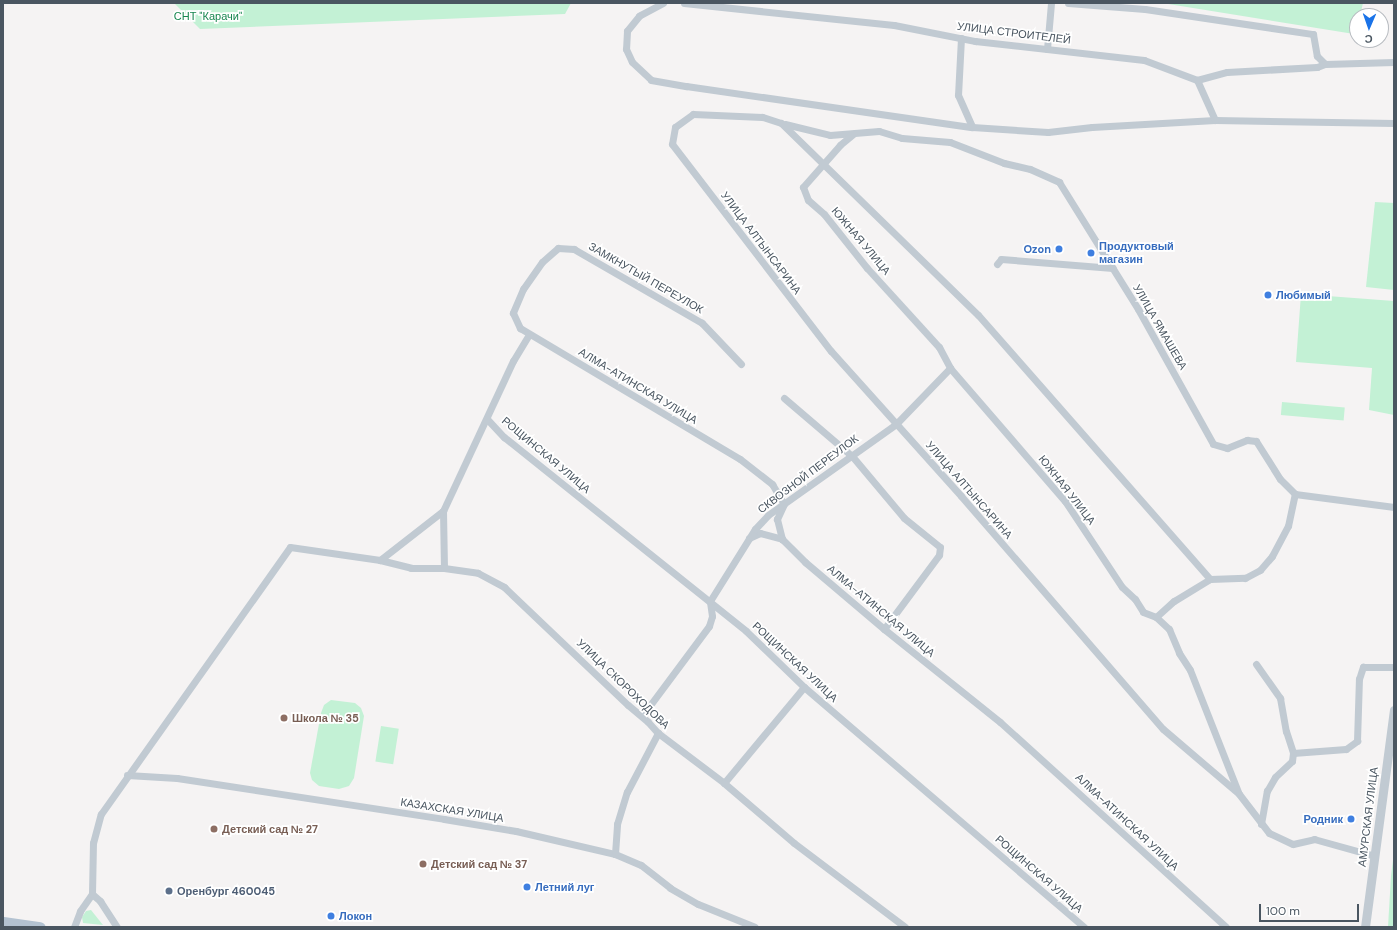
<!DOCTYPE html>
<meta charset="utf-8">
<style>
body{margin:0}
#map{position:relative;width:1397px;height:930px;overflow:hidden;background:#f5f3f3;font-family:"DM Sans",sans-serif}
div>[style]{position:absolute}
.green>*{inset:0;background:#c3f1d5;transform-origin:0 0}
.minor>*{height:7px;margin:-3.5px;padding:0 3.5px;transform-origin:3.5px;border-radius:3.5px;background:#c1cad2}
.tertiary>*{height:9px;margin:-4.5px;padding:0 4.5px;transform-origin:4.5px;border-radius:4.5px;background:#c1cad2}
.primary>*{height:11px;margin:-5.5px;padding:0 5.5px;transform-origin:5.5px;border-radius:5.5px;background:#b3c2d1}
.dots>*{width:11px;height:11px;translate:-50% -50%;box-sizing:border-box;border:2px solid #fff;border-radius:50%}
span{translate:-50% -50%;white-space:nowrap;text-align:center;line-height:1.15;-webkit-text-stroke:3.5px #fff;paint-order:stroke}
.park-label{font-size:11px;color:#17864f}
.street-label{font-size:11px;color:#4a5661}
.shop-label{font-size:11px;color:#366cbe;font-weight:700}
.left{translate:0 -50%;text-align:left}
.right{translate:-100% -50%;text-align:right}
.education-label{font-size:11px;color:#785e54;font-weight:700}
.service-label{font-size:11px;color:#4e5e75;font-weight:700}
.frame{position:absolute;inset:0;border:4px solid #4a5661;pointer-events:none}
.north{position:absolute;left:1349px;top:8px;width:40px;height:40px;box-sizing:border-box;background:#fff;border:1px solid #b7bbc0;border-radius:50%;rotate:182deg;font-size:11px;font-weight:700;line-height:16px;text-align:center;color:#4a5661}
.north::after{content:'';display:block;margin:auto;width:14px;height:18px;background:#1a73e8;clip-path:polygon(50% 0,100% 100%,50% 72%,0 100%)}
.scale{position:absolute;left:1259px;top:904px;width:100px;height:18px;box-sizing:border-box;border:2px solid #4a5661;border-top:0;padding-left:5px;font-size:12px;line-height:14px;white-space:nowrap;color:#4a5661;-webkit-text-stroke:3px #fff;paint-order:stroke}
</style>
<div id="map">
<div class="green">
<i style="clip-path:polygon(174px 3px,571px 3px,565px 14px,200px 29px)"></i>
<i style="clip-path:polygon(1162px 3px,1363px 3px,1360px 16px,1357px 16px,1354px 34px)"></i>
<i style="clip-path:polygon(1375px 202px,1394px 203px,1394px 290px,1366px 287px)"></i>
<i style="clip-path:polygon(1301px 294px,1394px 301px,1394px 415px,1369px 410px,1372px 368px,1296px 362px)"></i>
<i style="left:1282px;top:402px;width:63px;height:13px;rotate:5deg"></i>
<i style="clip-path:polygon(331px 700px,355px 703px,361px 708px,364px 716px,354px 778px,349px 786px,339px 789px,319px 786px,312px 780px,310px 773px,321px 713px,324px 705px)"></i>
<i style="left:381px;top:726px;width:18px;height:36px;rotate:9deg"></i>
<i style="clip-path:polygon(1394px 852px,1394px 927px,1388px 927px,1391px 876px)"></i>
<i style="clip-path:polygon(91px 910px,103px 925px,83px 923px,82px 917px,86px 911px)"></i>
</div>
<div class="minor">
<i style="left:663px;top:3px;width:27px;rotate:152deg"></i>
<i style="left:639px;top:16px;width:19px;rotate:129deg"></i>
<i style="left:627px;top:31px;width:18px;rotate:93deg"></i>
<i style="left:626px;top:49px;width:14px;rotate:65deg"></i>
<i style="left:632px;top:62px;width:26px;rotate:43deg"></i>
<i style="left:651px;top:80px;width:36px;rotate:10deg"></i>
<i style="left:686px;top:86px;width:289px;rotate:8.2deg"></i>
<i style="left:972px;top:127px;width:76px;rotate:3.8deg"></i>
<i style="left:1048px;top:132px;width:44px;rotate:-6.5deg"></i>
<i style="left:1092px;top:127px;width:123px;rotate:-3.3deg"></i>
<i style="left:1215px;top:120px;width:179px;rotate:1deg"></i>
<i style="left:684px;top:3px;width:211px;rotate:6deg"></i>
<i style="left:894px;top:25px;width:83px;rotate:11.2deg"></i>
<i style="left:975px;top:41px;width:170px;rotate:6.4deg"></i>
<i style="left:1144px;top:60px;width:57px;rotate:20.7deg"></i>
<i style="left:1197px;top:80px;width:44px;rotate:65.8deg"></i>
<i style="left:1068px;top:3px;width:77px;rotate:4.5deg"></i>
<i style="left:1145px;top:9px;width:170px;rotate:8.5deg"></i>
<i style="left:1313px;top:34px;width:22px;rotate:80deg"></i>
<i style="left:1317px;top:56px;width:11px;rotate:45deg"></i>
<i style="left:961px;top:38px;width:57px;rotate:93deg"></i>
<i style="left:958px;top:95px;width:35px;rotate:66deg"></i>
<i style="left:1047px;top:49px;width:46px;rotate:-85deg"></i>
<i style="left:1197px;top:80px;width:31px;rotate:-15deg"></i>
<i style="left:1227px;top:72px;width:90px;rotate:-3.2deg"></i>
<i style="left:1317px;top:67px;width:9px;rotate:-21deg"></i>
<i style="left:1325px;top:64px;width:69px;rotate:-1.7deg"></i>
<i style="left:785px;top:124px;width:46px;rotate:13.7deg"></i>
<i style="left:830px;top:135px;width:49px;rotate:-4.7deg"></i>
<i style="left:879px;top:131px;width:24px;rotate:17deg"></i>
<i style="left:902px;top:138px;width:48px;rotate:4.8deg"></i>
<i style="left:950px;top:142px;width:58px;rotate:21.3deg"></i>
<i style="left:1004px;top:163px;width:27px;rotate:13deg"></i>
<i style="left:1030px;top:169px;width:32px;rotate:24deg"></i>
<i style="left:1059px;top:182px;width:150px;rotate:58.1deg"></i>
<i style="left:1138px;top:309px;width:154px;rotate:60.9deg"></i>
<i style="left:1213px;top:444px;width:15px;rotate:16deg"></i>
<i style="left:1227px;top:448px;width:22px;rotate:-22deg"></i>
<i style="left:1247px;top:440px;width:9px;rotate:6deg"></i>
<i style="left:1256px;top:441px;width:45px;rotate:57.7deg"></i>
<i style="left:1280px;top:479px;width:21px;rotate:45deg"></i>
<i style="left:1295px;top:494px;width:100px;rotate:7.5deg"></i>
<i style="left:853px;top:134px;width:17px;rotate:140deg"></i>
<i style="left:840px;top:145px;width:56px;rotate:131.4deg"></i>
<i style="left:803px;top:187px;width:14px;rotate:69deg"></i>
<i style="left:808px;top:200px;width:21px;rotate:41deg"></i>
<i style="left:824px;top:214px;width:69px;rotate:51.5deg"></i>
<i style="left:867px;top:268px;width:107px;rotate:47.7deg"></i>
<i style="left:939px;top:347px;width:24px;rotate:62deg"></i>
<i style="left:950px;top:368px;width:176px;rotate:49.2deg"></i>
<i style="left:1065px;top:501px;width:103px;rotate:56.5deg"></i>
<i style="left:1122px;top:587px;width:18px;rotate:43deg"></i>
<i style="left:1135px;top:599px;width:15px;rotate:58deg"></i>
<i style="left:1143px;top:612px;width:14px;rotate:21deg"></i>
<i style="left:1156px;top:617px;width:18px;rotate:43deg"></i>
<i style="left:1169px;top:629px;width:26px;rotate:67deg"></i>
<i style="left:1179px;top:653px;width:20px;rotate:57deg"></i>
<i style="left:1190px;top:670px;width:131px;rotate:68.5deg"></i>
<i style="left:997px;top:264px;width:6px;rotate:-51deg"></i>
<i style="left:1001px;top:259px;width:112px;rotate:4.6deg"></i>
<i style="left:741px;top:364px;width:57px;rotate:-133.6deg"></i>
<i style="left:702px;top:323px;width:148px;rotate:-150deg"></i>
<i style="left:574px;top:249px;width:16px;rotate:-176deg"></i>
<i style="left:558px;top:248px;width:21px;rotate:139deg"></i>
<i style="left:542px;top:262px;width:33px;rotate:125deg"></i>
<i style="left:523px;top:289px;width:26px;rotate:113deg"></i>
<i style="left:513px;top:313px;width:17px;rotate:65deg"></i>
<i style="left:520px;top:328px;width:256px;rotate:30.8deg"></i>
<i style="left:740px;top:459px;width:41px;rotate:38deg"></i>
<i style="left:772px;top:484px;width:23px;rotate:59deg"></i>
<i style="left:784px;top:504px;width:17px;rotate:115deg"></i>
<i style="left:777px;top:519px;width:21px;rotate:76deg"></i>
<i style="left:782px;top:539px;width:33px;rotate:45deg"></i>
<i style="left:805px;top:562px;width:104px;rotate:40.3deg"></i>
<i style="left:884px;top:629px;width:149px;rotate:38.7deg"></i>
<i style="left:1000px;top:722px;width:305px;rotate:42.2deg"></i>
<i style="left:784px;top:398px;width:89px;rotate:40.5deg"></i>
<i style="left:852px;top:456px;width:81px;rotate:50deg"></i>
<i style="left:904px;top:518px;width:46px;rotate:38.9deg"></i>
<i style="left:940px;top:547px;width:8px;rotate:97deg"></i>
<i style="left:939px;top:555px;width:92px;rotate:126.6deg"></i>
<i style="left:487px;top:419px;width:25px;rotate:47deg"></i>
<i style="left:504px;top:437px;width:310px;rotate:38.7deg"></i>
<i style="left:746px;top:631px;width:81px;rotate:44deg"></i>
<i style="left:804px;top:687px;width:369px;rotate:40.6deg"></i>
<i style="left:749px;top:538px;width:12px;rotate:-24deg"></i>
<i style="left:760px;top:533px;width:23px;rotate:15deg"></i>
<i style="left:380px;top:560px;width:80px;rotate:-37.9deg"></i>
<i style="left:444px;top:568px;width:57px;rotate:-91deg"></i>
<i style="left:443px;top:511px;width:166px;rotate:-65deg"></i>
<i style="left:513px;top:361px;width:31px;rotate:-59deg"></i>
<i style="left:1210px;top:579px;width:351px;rotate:-131.3deg"></i>
<i style="left:978px;top:315px;width:275px;rotate:-135.7deg"></i>
<i style="left:781px;top:123px;width:20px;rotate:-162deg"></i>
<i style="left:762px;top:117px;width:69px;rotate:-177.5deg"></i>
<i style="left:693px;top:114px;width:22px;rotate:144deg"></i>
<i style="left:675px;top:127px;width:17px;rotate:100deg"></i>
<i style="left:672px;top:144px;width:261px;rotate:52.5deg"></i>
<i style="left:831px;top:351px;width:195px;rotate:48.1deg"></i>
<i style="left:961px;top:496px;width:308px;rotate:49.1deg"></i>
<i style="left:1163px;top:729px;width:100px;rotate:40.5deg"></i>
<i style="left:1239px;top:794px;width:49px;rotate:52.4deg"></i>
<i style="left:1269px;top:833px;width:26px;rotate:25deg"></i>
<i style="left:1293px;top:844px;width:22px;rotate:-13deg"></i>
<i style="left:1314px;top:839px;width:63px;rotate:15.6deg"></i>
<i style="left:1156px;top:617px;width:24px;rotate:-42deg"></i>
<i style="left:1174px;top:601px;width:42px;rotate:-31.4deg"></i>
<i style="left:1210px;top:579px;width:35px;rotate:-2deg"></i>
<i style="left:1245px;top:578px;width:17px;rotate:-28deg"></i>
<i style="left:1260px;top:570px;width:18px;rotate:-49deg"></i>
<i style="left:1272px;top:556px;width:34px;rotate:-62deg"></i>
<i style="left:1288px;top:526px;width:33px;rotate:-78deg"></i>
<i style="left:1256px;top:664px;width:42px;rotate:54.8deg"></i>
<i style="left:1280px;top:698px;width:34px;rotate:80deg"></i>
<i style="left:1286px;top:731px;width:23px;rotate:72deg"></i>
<i style="left:1293px;top:753px;width:53px;rotate:-4.3deg"></i>
<i style="left:1346px;top:749px;width:14px;rotate:-36deg"></i>
<i style="left:1357px;top:741px;width:62px;rotate:-88.2deg"></i>
<i style="left:1359px;top:679px;width:13px;rotate:-72deg"></i>
<i style="left:1363px;top:667px;width:31px"></i>
<i style="left:642px;top:716px;width:112px;rotate:-53.3deg"></i>
<i style="left:709px;top:626px;width:10px;rotate:-73deg"></i>
<i style="left:712px;top:616px;width:15px;rotate:-98deg"></i>
<i style="left:710px;top:601px;width:85px;rotate:-58deg"></i>
<i style="left:755px;top:529px;width:19px;rotate:-47deg"></i>
<i style="left:768px;top:515px;width:157px;rotate:-35.4deg"></i>
<i style="left:896px;top:424px;width:78px;rotate:-46deg"></i>
<i style="left:127px;top:775px;width:50px;rotate:3.4deg"></i>
<i style="left:177px;top:778px;width:270px;rotate:8.7deg"></i>
<i style="left:444px;top:819px;width:73px;rotate:9.5deg"></i>
<i style="left:516px;top:831px;width:102px;rotate:13.1deg"></i>
<i style="left:615px;top:854px;width:28px;rotate:23deg"></i>
<i style="left:641px;top:865px;width:37px;rotate:38deg"></i>
<i style="left:670px;top:888px;width:32px;rotate:30deg"></i>
<i style="left:698px;top:904px;width:61px;rotate:22deg"></i>
<i style="left:724px;top:783px;width:125px;rotate:-50.2deg"></i>
<i style="left:1261px;top:824px;width:34px;rotate:-80deg"></i>
<i style="left:1267px;top:791px;width:16px;rotate:-60deg"></i>
<i style="left:1275px;top:777px;width:23px;rotate:-43deg"></i>
<i style="left:1292px;top:761px;width:8px;rotate:-83deg"></i>
<i style="left:615px;top:854px;width:30px;rotate:-86deg"></i>
<i style="left:617px;top:824px;width:34px;rotate:-73deg"></i>
<i style="left:627px;top:792px;width:67px;rotate:-62.3deg"></i>
<i style="left:92px;top:894px;width:11px;rotate:41deg"></i>
<i style="left:100px;top:901px;width:31px;rotate:57deg"></i>
<i style="left:74px;top:927px;width:17px;rotate:-69deg"></i>
<i style="left:80px;top:911px;width:21px;rotate:-55deg"></i>
<i style="left:92px;top:894px;width:51px;rotate:-88.9deg"></i>
<i style="left:93px;top:843px;width:30px;rotate:-75deg"></i>
<i style="left:101px;top:814px;width:327px;rotate:-54.7deg"></i>
<i style="left:290px;top:547px;width:91px;rotate:8.2deg"></i>
<i style="left:380px;top:560px;width:32px;rotate:14deg"></i>
<i style="left:411px;top:568px;width:33px"></i>
<i style="left:444px;top:568px;width:34px;rotate:8deg"></i>
<i style="left:478px;top:573px;width:30px;rotate:28deg"></i>
<i style="left:504px;top:587px;width:171px;rotate:43.6deg"></i>
<i style="left:628px;top:705px;width:26px;rotate:40deg"></i>
<i style="left:648px;top:722px;width:15px;rotate:48deg"></i>
<i style="left:658px;top:733px;width:83px;rotate:37.1deg"></i>
<i style="left:724px;top:783px;width:92px;rotate:40.6deg"></i>
<i style="left:794px;top:843px;width:139px;rotate:37.1deg"></i>
</div>
<div class="tertiary">
<i style="left:1365px;top:927px;width:219px;rotate:-82.4deg"></i>
</div>
<div class="primary">
<i style="left:3px;top:922px;width:37px;rotate:8deg"></i>
</div>
<div class="dots">
<i style="left:1059px;top:249px;background:#3f7fe0"></i>
<i style="left:1091px;top:253px;background:#3f7fe0"></i>
<i style="left:1268px;top:295px;background:#3f7fe0"></i>
<i style="left:284px;top:718px;background:#8d6e63"></i>
<i style="left:1351px;top:819px;background:#3f7fe0"></i>
<i style="left:214px;top:829px;background:#8d6e63"></i>
<i style="left:423px;top:864px;background:#8d6e63"></i>
<i style="left:527px;top:887px;background:#3f7fe0"></i>
<i style="left:169px;top:891px;background:#5c6f8a"></i>
<i style="left:331px;top:916px;background:#3f7fe0"></i>
</div>
<div class="park-label">
<span style="left:208px;top:16px">СНТ "Карачи"</span>
</div>
<div class="street-label">
<span style="left:1014px;top:33px;rotate:7deg">УЛИЦА СТРОИТЕЛЕЙ</span>
<span style="left:861px;top:241px;rotate:50deg">ЮЖНАЯ УЛИЦА</span>
<span style="left:761px;top:243px;rotate:53deg">УЛИЦА АЛТЫНСАРИНА</span>
<span style="left:646px;top:278px;rotate:30deg">ЗАМКНУТЫЙ ПЕРЕУЛОК</span>
<span style="left:1160px;top:327px;rotate:60deg">УЛИЦА ЯМАШЕВА</span>
<span style="left:638px;top:386px;rotate:31deg">АЛМА-АТИНСКАЯ УЛИЦА</span>
<span style="left:546px;top:455px;rotate:40deg">РОЩИНСКАЯ УЛИЦА</span>
<span style="left:808px;top:474px;rotate:-37deg">СКВОЗНОЙ ПЕРЕУЛОК</span>
<span style="left:969px;top:490px;rotate:49deg">УЛИЦА АЛТЫНСАРИНА</span>
<span style="left:1067px;top:490px;rotate:52deg">ЮЖНАЯ УЛИЦА</span>
<span style="left:881px;top:611px;rotate:40deg">АЛМА-АТИНСКАЯ УЛИЦА</span>
<span style="left:795px;top:662px;rotate:43deg">РОЩИНСКАЯ УЛИЦА</span>
<span style="left:623px;top:684px;rotate:44deg">УЛИЦА СКОРОХОДОВА</span>
<span style="left:452px;top:810px;rotate:9deg">КАЗАХСКАЯ УЛИЦА</span>
<span style="left:1368px;top:817px;rotate:-83deg">АМУРСКАЯ УЛИЦА</span>
<span style="left:1127px;top:822px;rotate:43deg">АЛМА-АТИНСКАЯ УЛИЦА</span>
<span style="left:1039px;top:874px;rotate:41deg">РОЩИНСКАЯ УЛИЦА</span>
</div>
<div class="shop-label">
<span class="left" style="left:1099px;top:253px">Продуктовый<br>магазин</span>
<span class="right" style="left:1051px;top:249px">Ozon</span>
<span class="left" style="left:1276px;top:295px">Любимый</span>
<span class="right" style="left:1343px;top:819px">Родник</span>
<span class="left" style="left:535px;top:887px">Летний луг</span>
<span class="left" style="left:339px;top:916px">Локон</span>
</div>
<div class="education-label">
<span class="left" style="left:292px;top:718px">Школа № 35</span>
<span class="left" style="left:222px;top:829px">Детский сад № 27</span>
<span class="left" style="left:431px;top:864px">Детский сад № 37</span>
</div>
<div class="service-label">
<span class="left" style="left:177px;top:891px">Оренбург 460045</span>
</div>
<div class="frame"></div>
<div class="north">С</div>
<div class="scale">100 m</div>
</div>
